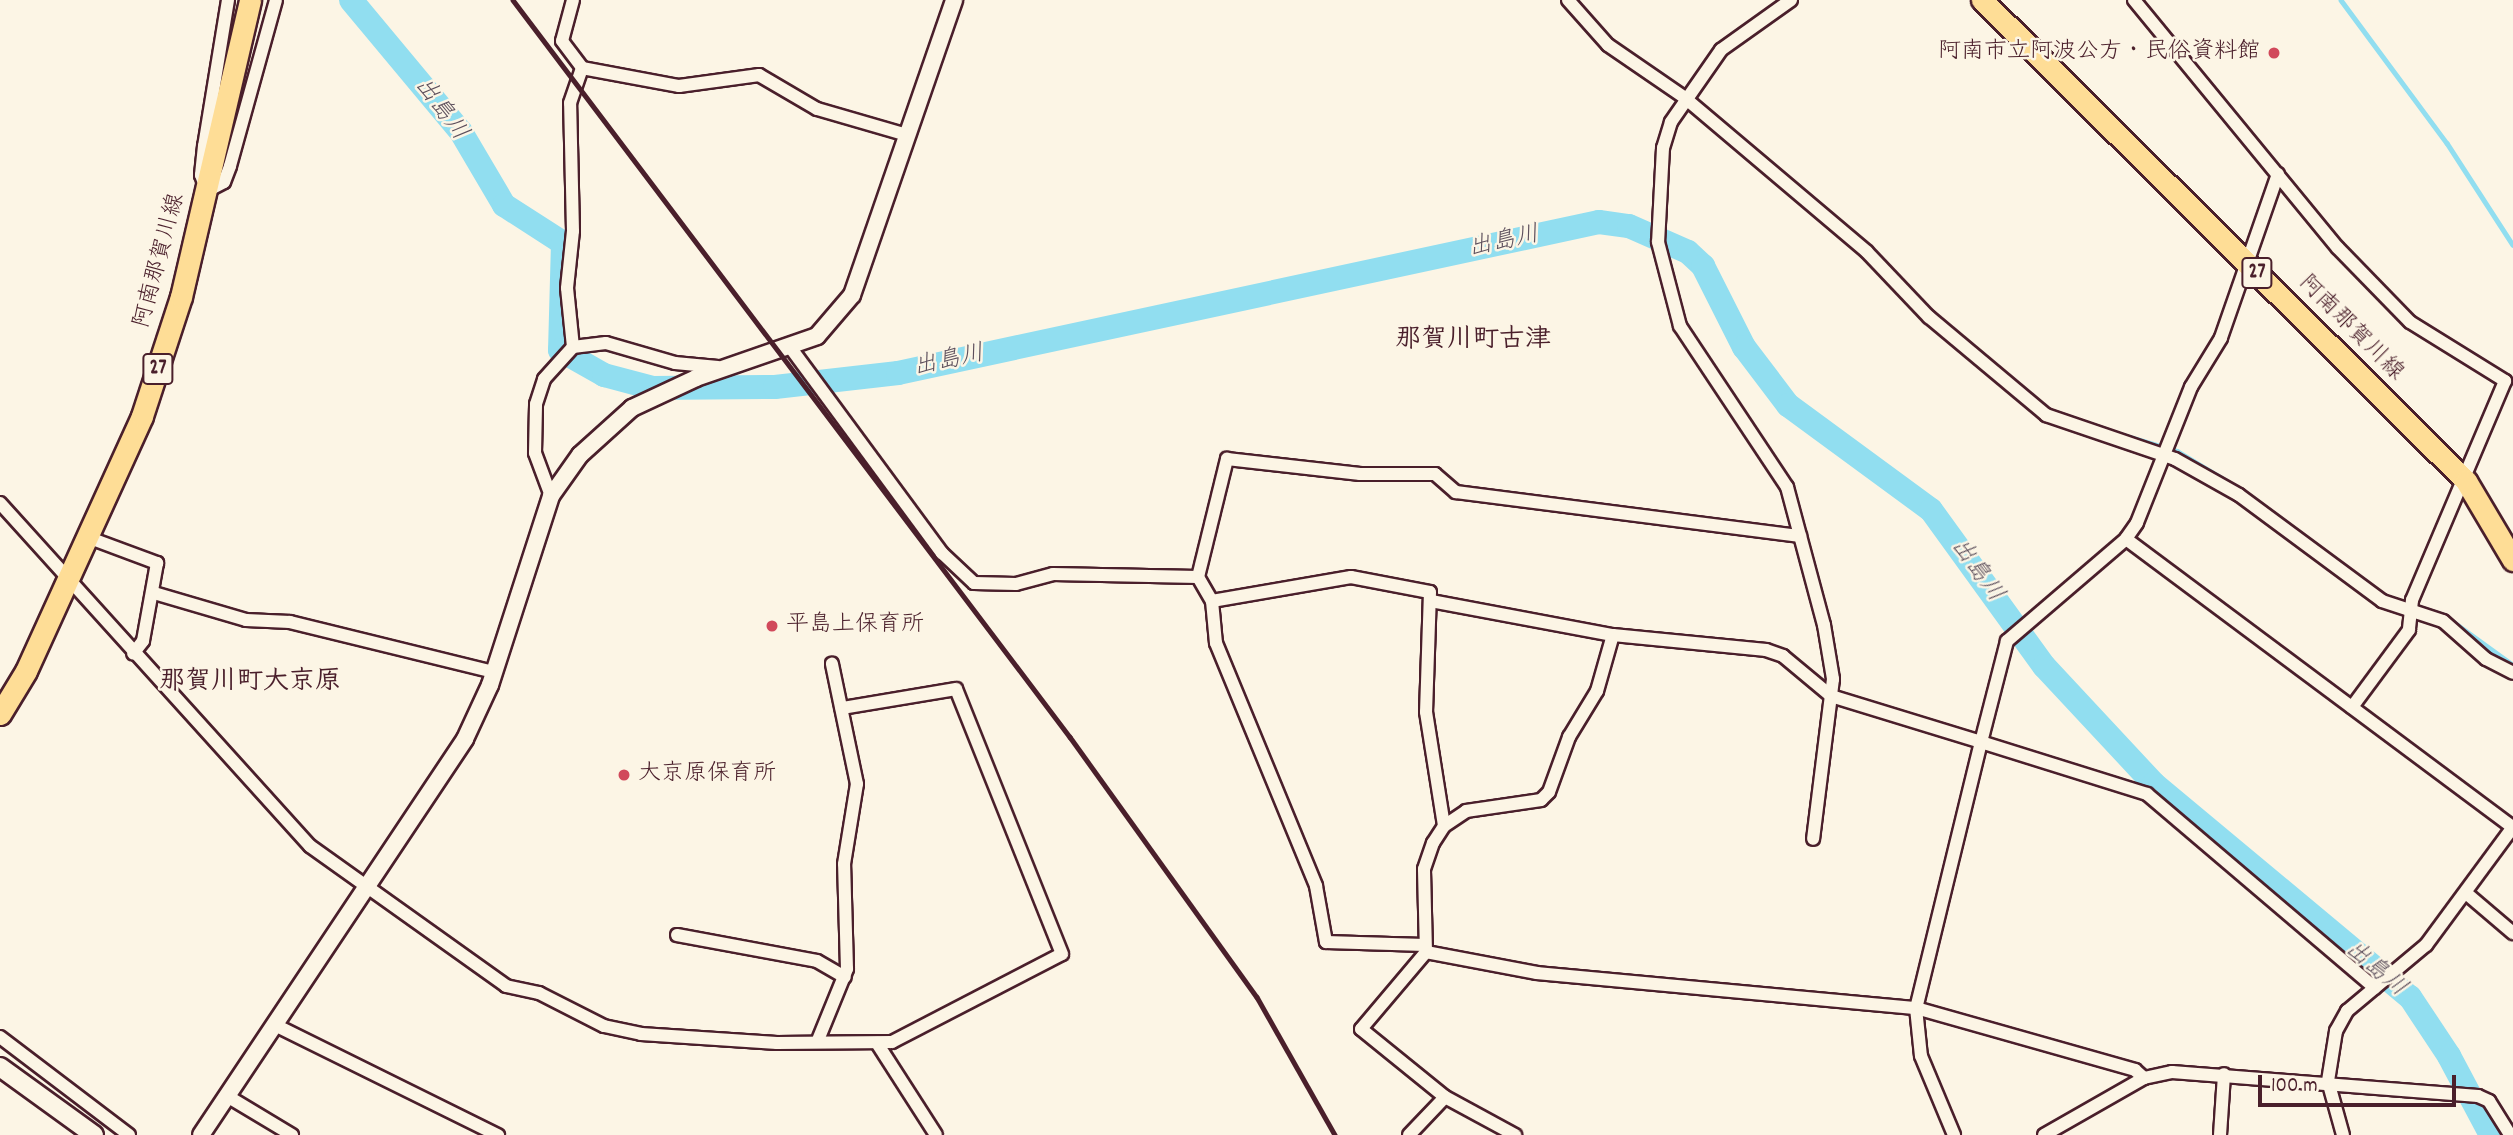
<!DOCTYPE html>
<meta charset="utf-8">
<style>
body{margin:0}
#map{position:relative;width:2513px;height:1135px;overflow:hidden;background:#fcf5e5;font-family:Dekko,"Klee One",sans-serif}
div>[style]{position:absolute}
.stream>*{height:4.5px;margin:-2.25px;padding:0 2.25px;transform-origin:2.25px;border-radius:2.25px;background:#91def0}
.river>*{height:24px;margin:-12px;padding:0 12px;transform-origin:12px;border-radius:12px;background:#91def0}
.roads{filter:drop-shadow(2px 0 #4a1f2b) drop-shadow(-2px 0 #4a1f2b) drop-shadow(0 2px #4a1f2b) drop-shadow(0 -2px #4a1f2b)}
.minor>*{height:12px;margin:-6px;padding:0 6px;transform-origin:6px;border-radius:6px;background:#fcf5e5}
.tertiary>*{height:16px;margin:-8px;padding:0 8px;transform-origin:8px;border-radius:8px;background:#fcf5e5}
.secondary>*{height:18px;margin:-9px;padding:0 9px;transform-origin:9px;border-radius:9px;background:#fcf5e5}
.primary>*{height:21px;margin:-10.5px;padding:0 10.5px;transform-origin:10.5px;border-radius:10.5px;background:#fedd96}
.rail>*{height:4.5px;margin:-2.25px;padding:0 2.25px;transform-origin:2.25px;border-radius:2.25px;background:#4a1f2b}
.dots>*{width:19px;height:19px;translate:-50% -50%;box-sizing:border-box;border:4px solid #fcf5e5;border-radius:50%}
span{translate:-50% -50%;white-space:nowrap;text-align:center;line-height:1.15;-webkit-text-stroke:5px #fcf5e5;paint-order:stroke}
.shield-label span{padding:2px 5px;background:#fcf5e5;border:2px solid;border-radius:5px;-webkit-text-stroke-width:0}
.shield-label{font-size:21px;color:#4a1f2b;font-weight:700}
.poi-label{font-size:23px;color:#4a1f2b}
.right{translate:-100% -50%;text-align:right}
.left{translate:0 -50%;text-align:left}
.street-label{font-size:23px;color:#4a1f2b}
.water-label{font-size:24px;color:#5c4f5c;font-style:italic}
.quarter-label{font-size:26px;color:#4a1f2b;font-weight:700}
.scale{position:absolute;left:2258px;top:1075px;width:198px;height:32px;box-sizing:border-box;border:4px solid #4a1f2b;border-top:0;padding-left:9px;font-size:21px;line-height:24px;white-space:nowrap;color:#4a1f2b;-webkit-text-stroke:5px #fcf5e5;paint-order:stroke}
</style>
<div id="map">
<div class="stream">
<i style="left:2341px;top:0;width:178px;rotate:53.5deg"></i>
<i style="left:2447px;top:143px;width:121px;rotate:57.1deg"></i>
<i style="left:1648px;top:65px;width:23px;rotate:34deg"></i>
<i style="left:1718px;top:118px;width:29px;rotate:41deg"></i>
<i style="left:2113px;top:432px;width:67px;rotate:16.5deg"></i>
<i style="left:2177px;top:451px;width:68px;rotate:31.1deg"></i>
<i style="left:2249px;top:495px;width:106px;rotate:36.5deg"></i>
<i style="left:2413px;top:605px;width:33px;rotate:18deg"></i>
<i style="left:2444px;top:615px;width:85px;rotate:35.9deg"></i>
</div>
<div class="river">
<i style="left:351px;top:0;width:172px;rotate:50.2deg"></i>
<i style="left:461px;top:132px;width:85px;rotate:59.5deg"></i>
<i style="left:504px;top:205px;width:70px;rotate:32.8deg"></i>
<i style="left:563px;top:243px;width:107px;rotate:91.6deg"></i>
<i style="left:560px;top:350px;width:51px;rotate:29.6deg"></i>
<i style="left:604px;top:375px;width:51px;rotate:14.9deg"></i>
<i style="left:653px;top:388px;width:122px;rotate:-0.5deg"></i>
<i style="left:775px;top:387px;width:124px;rotate:-6.5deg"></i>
<i style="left:898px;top:373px;width:717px;rotate:-12.16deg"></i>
<i style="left:1599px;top:222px;width:30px;rotate:8deg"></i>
<i style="left:1629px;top:226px;width:64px;rotate:23.8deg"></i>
<i style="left:1688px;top:252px;width:21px;rotate:43deg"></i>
<i style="left:1703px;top:266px;width:91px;rotate:63.2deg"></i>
<i style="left:1744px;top:347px;width:73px;rotate:52.8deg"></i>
<i style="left:1788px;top:405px;width:177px;rotate:36.3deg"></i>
<i style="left:1931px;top:510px;width:193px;rotate:54.1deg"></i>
<i style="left:2044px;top:666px;width:161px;rotate:47deg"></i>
<i style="left:2154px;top:784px;width:333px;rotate:39.8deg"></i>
<i style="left:2410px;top:997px;width:71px;rotate:56.5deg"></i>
<i style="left:2449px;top:1056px;width:89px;rotate:62deg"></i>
</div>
<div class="roads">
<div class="minor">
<i style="left:228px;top:0;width:148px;rotate:99.3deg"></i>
<i style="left:204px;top:146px;width:29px;rotate:96deg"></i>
<i style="left:201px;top:175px;width:17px;rotate:69deg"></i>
<i style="left:207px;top:191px;width:19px;rotate:-28deg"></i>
<i style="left:224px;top:182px;width:17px;rotate:-69deg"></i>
<i style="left:230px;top:166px;width:172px;rotate:-74.5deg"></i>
<i style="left:573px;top:0;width:42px;rotate:105deg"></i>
<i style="left:562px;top:41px;width:34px;rotate:53deg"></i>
<i style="left:582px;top:68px;width:99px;rotate:10.5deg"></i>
<i style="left:679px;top:86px;width:81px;rotate:-7.8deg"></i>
<i style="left:759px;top:75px;width:67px;rotate:30.4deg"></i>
<i style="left:817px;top:109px;width:94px;rotate:16.1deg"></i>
<i style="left:1568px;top:0;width:60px;rotate:48.4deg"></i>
<i style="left:1608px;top:45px;width:93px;rotate:34.5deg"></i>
<i style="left:1685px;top:98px;width:238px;rotate:40.2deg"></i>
<i style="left:1867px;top:252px;width:90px;rotate:46.4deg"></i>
<i style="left:1929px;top:317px;width:153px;rotate:39.9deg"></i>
<i style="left:2046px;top:415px;width:136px;rotate:18.8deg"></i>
<i style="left:2175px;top:459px;width:73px;rotate:29.4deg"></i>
<i style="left:2239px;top:495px;width:178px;rotate:36.5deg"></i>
<i style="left:2382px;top:601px;width:64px;rotate:18.2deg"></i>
<i style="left:2443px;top:621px;width:57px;rotate:41.5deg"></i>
<i style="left:2486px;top:659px;width:30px;rotate:27deg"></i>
<i style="left:1791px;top:0;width:86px;rotate:144.5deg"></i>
<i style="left:1721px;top:50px;width:88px;rotate:124.8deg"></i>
<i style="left:1671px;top:122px;width:27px;rotate:107deg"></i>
<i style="left:1663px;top:148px;width:94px;rotate:93deg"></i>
<i style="left:1658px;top:242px;width:87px;rotate:75.3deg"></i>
<i style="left:1680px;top:326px;width:193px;rotate:56.4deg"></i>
<i style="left:1787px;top:487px;width:143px;rotate:75deg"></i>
<i style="left:1824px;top:625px;width:55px;rotate:80.5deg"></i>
<i style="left:1833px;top:679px;width:161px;rotate:97.1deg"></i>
<i style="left:2134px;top:0;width:321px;rotate:50.6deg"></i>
<i style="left:2338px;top:248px;width:103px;rotate:45.8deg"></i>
<i style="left:2410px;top:322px;width:112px;rotate:31.8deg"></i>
<i style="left:2505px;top:381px;width:238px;rotate:113deg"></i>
<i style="left:2412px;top:600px;width:30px;rotate:96deg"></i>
<i style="left:2409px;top:630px;width:96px;rotate:126.5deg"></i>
<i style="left:2278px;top:174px;width:174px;rotate:109.2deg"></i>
<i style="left:2221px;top:338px;width:57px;rotate:121.5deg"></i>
<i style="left:2191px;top:387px;width:146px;rotate:111.7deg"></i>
<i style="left:2137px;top:523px;width:19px;rotate:125deg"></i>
<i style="left:2126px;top:539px;width:157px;rotate:139.4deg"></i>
<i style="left:2007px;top:641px;width:104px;rotate:104.4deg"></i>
<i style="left:1981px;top:742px;width:174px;rotate:17.4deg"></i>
<i style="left:2147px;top:794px;width:299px;rotate:40.4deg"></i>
<i style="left:573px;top:347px;width:59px;rotate:-95.8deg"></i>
<i style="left:567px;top:288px;width:57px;rotate:-84deg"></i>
<i style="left:573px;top:231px;width:128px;rotate:-91.3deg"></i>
<i style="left:570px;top:103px;width:37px;rotate:-71deg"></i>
<i style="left:790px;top:347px;width:256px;rotate:53.6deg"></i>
<i style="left:942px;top:553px;width:44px;rotate:43.2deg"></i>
<i style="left:974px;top:583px;width:42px;rotate:1.4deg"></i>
<i style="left:1016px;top:584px;width:38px;rotate:-15deg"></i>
<i style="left:1053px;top:574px;width:145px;rotate:1.2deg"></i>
<i style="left:1198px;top:577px;width:28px;rotate:60deg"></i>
<i style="left:1212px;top:601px;width:42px;rotate:84.6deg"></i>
<i style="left:1216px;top:643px;width:263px;rotate:67.6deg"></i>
<i style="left:1316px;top:886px;width:57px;rotate:79.9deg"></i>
<i style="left:1326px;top:942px;width:99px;rotate:1.7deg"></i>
<i style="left:551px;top:496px;width:46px;rotate:-110.4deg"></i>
<i style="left:535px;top:453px;width:49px;rotate:-88.8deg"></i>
<i style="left:536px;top:404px;width:26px;rotate:-72deg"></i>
<i style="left:544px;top:379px;width:43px;rotate:-47.8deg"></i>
<i style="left:573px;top:347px;width:33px;rotate:-7deg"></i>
<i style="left:606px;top:343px;width:72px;rotate:16.2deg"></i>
<i style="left:675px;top:363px;width:43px;rotate:5.3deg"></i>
<i style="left:0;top:503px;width:462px;rotate:47.9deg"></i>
<i style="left:310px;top:846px;width:241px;rotate:35.5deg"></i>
<i style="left:506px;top:986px;width:34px;rotate:12deg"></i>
<i style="left:539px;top:993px;width:73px;rotate:26.9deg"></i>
<i style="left:604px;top:1026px;width:38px;rotate:12deg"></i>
<i style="left:641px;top:1034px;width:136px;rotate:3.8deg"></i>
<i style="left:777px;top:1043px;width:115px;rotate:-0.5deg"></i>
<i style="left:892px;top:1042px;width:191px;rotate:-27.4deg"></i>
<i style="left:1062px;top:954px;width:285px;rotate:-111.8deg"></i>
<i style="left:956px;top:689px;width:116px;rotate:170.5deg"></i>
<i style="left:87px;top:537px;width:75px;rotate:20.4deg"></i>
<i style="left:157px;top:563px;width:79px;rotate:100.2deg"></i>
<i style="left:143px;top:641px;width:16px;rotate:128deg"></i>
<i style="left:2126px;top:539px;width:482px;rotate:36.7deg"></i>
<i style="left:1198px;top:577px;width:122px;rotate:-76.2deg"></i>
<i style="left:1227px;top:459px;width:134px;rotate:6.4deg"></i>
<i style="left:1360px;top:474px;width:75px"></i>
<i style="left:1435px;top:474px;width:28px;rotate:41deg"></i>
<i style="left:1456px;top:492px;width:347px;rotate:7.3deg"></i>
<i style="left:154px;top:593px;width:96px;rotate:16.4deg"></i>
<i style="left:246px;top:620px;width:44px;rotate:2.6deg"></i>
<i style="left:290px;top:622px;width:210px;rotate:13.8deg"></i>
<i style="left:1212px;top:601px;width:141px;rotate:-9.8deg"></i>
<i style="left:1351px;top:577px;width:80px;rotate:10.8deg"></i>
<i style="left:1430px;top:592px;width:120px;rotate:91.9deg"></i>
<i style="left:1426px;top:712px;width:115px;rotate:81deg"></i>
<i style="left:1431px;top:601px;width:185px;rotate:10.6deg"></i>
<i style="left:1613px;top:635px;width:154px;rotate:5.6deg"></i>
<i style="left:1766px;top:650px;width:18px;rotate:19deg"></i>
<i style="left:1783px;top:656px;width:62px;rotate:39.8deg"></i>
<i style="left:1831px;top:696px;width:157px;rotate:17deg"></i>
<i style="left:1981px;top:742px;width:274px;rotate:103.7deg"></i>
<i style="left:1916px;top:1008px;width:48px;rotate:84.1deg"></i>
<i style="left:1921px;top:1056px;width:86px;rotate:67.3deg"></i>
<i style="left:2466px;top:893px;width:62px;rotate:40.4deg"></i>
<i style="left:677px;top:935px;width:142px;rotate:10.5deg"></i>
<i style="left:817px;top:961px;width:32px;rotate:30deg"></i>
<i style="left:1426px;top:952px;width:113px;rotate:10.7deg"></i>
<i style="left:1537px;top:973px;width:381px;rotate:5.3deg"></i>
<i style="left:1916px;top:1008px;width:228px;rotate:15.8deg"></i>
<i style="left:2135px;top:1070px;width:12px;rotate:42deg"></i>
<i style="left:275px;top:1025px;width:249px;rotate:26.3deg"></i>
<i style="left:0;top:1037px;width:162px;rotate:37.2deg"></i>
<i style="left:818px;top:1040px;width:77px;rotate:-67.8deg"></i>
<i style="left:847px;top:969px;width:105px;rotate:-91.6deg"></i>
<i style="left:844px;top:864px;width:81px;rotate:-80.8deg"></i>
<i style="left:857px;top:784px;width:123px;rotate:-101.8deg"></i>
<i style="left:877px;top:1043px;width:109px;rotate:57.3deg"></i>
<i style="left:227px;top:1096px;width:76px;rotate:31deg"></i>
<i style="left:1445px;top:1097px;width:108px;rotate:-141deg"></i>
<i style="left:1361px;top:1029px;width:101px;rotate:-49.8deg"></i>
<i style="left:1426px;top:952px;width:83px;rotate:-91.4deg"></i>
<i style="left:1424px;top:869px;width:28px;rotate:-71deg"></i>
<i style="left:1433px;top:843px;width:20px;rotate:-57deg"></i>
<i style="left:1444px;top:826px;width:27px;rotate:-34deg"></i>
<i style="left:1466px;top:811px;width:76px;rotate:-8.3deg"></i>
<i style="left:1541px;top:800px;width:11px;rotate:-45deg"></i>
<i style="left:1549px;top:792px;width:59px;rotate:-70deg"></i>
<i style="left:1569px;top:737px;width:54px;rotate:-58.7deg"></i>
<i style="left:1597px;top:691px;width:58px;rotate:-74.1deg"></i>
<i style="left:1409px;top:1135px;width:52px;rotate:-46.5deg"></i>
<i style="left:1445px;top:1097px;width:80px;rotate:28.5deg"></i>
<i style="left:2044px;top:1135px;width:115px;rotate:-29.7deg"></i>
<i style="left:2144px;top:1078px;width:29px;rotate:-12deg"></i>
<i style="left:2172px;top:1072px;width:307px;rotate:4.5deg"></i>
<i style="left:2478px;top:1096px;width:12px;rotate:24deg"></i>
<i style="left:2489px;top:1101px;width:40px;rotate:58deg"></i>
<i style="left:2220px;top:1135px;width:61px;rotate:-86.2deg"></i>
<i style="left:2343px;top:1135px;width:56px;rotate:-105.5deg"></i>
<i style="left:2328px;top:1081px;width:51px;rotate:-80.9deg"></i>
<i style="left:2336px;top:1031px;width:23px;rotate:-61deg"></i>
<i style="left:2347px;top:1011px;width:103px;rotate:-39.9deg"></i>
<i style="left:2426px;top:945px;width:147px;rotate:-53.6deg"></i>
</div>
<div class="tertiary">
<i style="left:201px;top:1135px;width:476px;rotate:-56.3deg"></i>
<i style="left:465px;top:739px;width:60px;rotate:-65.2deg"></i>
<i style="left:490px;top:685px;width:199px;rotate:-72.1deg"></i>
<i style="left:551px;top:496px;width:50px;rotate:-54.7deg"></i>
<i style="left:580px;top:455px;width:70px;rotate:-42.1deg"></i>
<i style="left:632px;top:408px;width:71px;rotate:-25.1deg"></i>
<i style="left:696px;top:378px;width:128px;rotate:-19.1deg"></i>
<i style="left:817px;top:336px;width:54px;rotate:-49.5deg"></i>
<i style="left:852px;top:295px;width:312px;rotate:-70.9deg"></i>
</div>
<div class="secondary">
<i style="left:0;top:1067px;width:116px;rotate:35.9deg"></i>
</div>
<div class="primary">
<i style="left:1982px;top:0;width:682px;rotate:44.82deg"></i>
<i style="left:2466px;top:481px;width:92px;rotate:59.3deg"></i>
<i style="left:0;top:714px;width:50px;rotate:-58.8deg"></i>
<i style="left:26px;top:671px;width:280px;rotate:-65.5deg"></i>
<i style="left:142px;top:416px;width:125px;rotate:-71.9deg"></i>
<i style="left:181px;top:297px;width:305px;rotate:-76.9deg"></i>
</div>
</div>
<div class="rail">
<i style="left:513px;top:0;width:924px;rotate:52.92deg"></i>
<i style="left:1070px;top:737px;width:320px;rotate:54.3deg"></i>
<i style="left:1257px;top:997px;width:159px;rotate:60.5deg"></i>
</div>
<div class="dots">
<i style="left:2274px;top:53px;background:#d1495b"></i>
<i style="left:772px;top:626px;background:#d1495b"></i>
<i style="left:624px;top:775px;background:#d1495b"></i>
</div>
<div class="shield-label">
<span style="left:2257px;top:273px">27</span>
<span style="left:158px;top:369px">27</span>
</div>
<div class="poi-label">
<span class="right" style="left:2260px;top:53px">阿南市立阿波公方・民俗資料館</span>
<span class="left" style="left:786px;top:626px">平島上保育所</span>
<span class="left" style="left:638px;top:775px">大京原保育所</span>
</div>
<div class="street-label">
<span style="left:161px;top:261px;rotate:-75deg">阿南那賀川線</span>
<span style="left:2350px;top:329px;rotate:45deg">阿南那賀川線</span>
</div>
<div class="water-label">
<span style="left:440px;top:110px;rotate:53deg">出島川</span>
<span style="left:1504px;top:243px;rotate:-12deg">出島川</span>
<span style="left:949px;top:362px;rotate:-12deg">出島川</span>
<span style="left:1976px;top:571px;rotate:54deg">出島川</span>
<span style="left:2375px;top:970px;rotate:40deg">出島川</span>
</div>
<div class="quarter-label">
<span style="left:1473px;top:341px">那賀川町古津</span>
<span style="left:250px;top:683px">那賀川町大京原</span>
</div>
<div class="scale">100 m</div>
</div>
